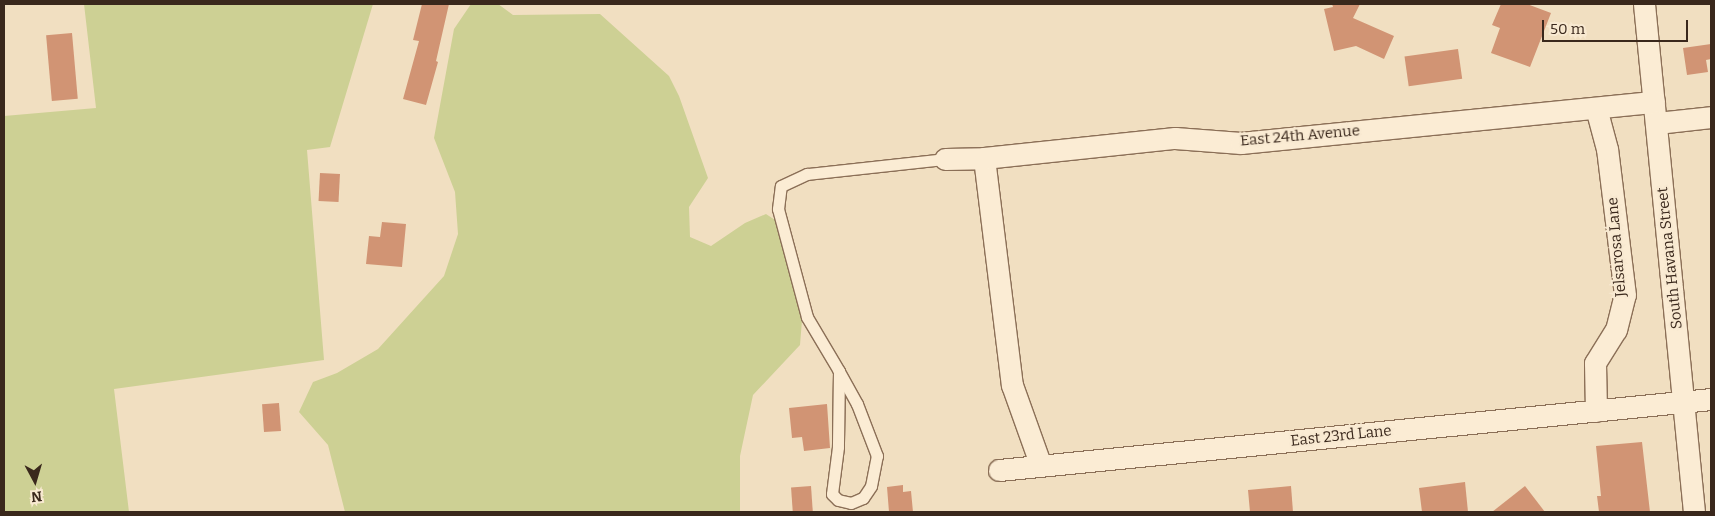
<!DOCTYPE html>
<style>
body{margin:0}
#map{position:relative;width:1715px;height:516px;overflow:hidden;background:#f1dfc1;font-family:Bitter,serif}
div>[style]{position:absolute}
.green>*{inset:0;background:#cdd094}
.building>*{inset:0;background:#d19474;transform-origin:0 0}
.roads{filter:drop-shadow(1px 0 #8b6f57) drop-shadow(-1px 0 #8b6f57) drop-shadow(0 1px #8b6f57) drop-shadow(0 -1px #8b6f57)}
.service>*{height:11px;margin:-5.5px;padding:0 5.5px;transform-origin:5.5px;border-radius:5.5px;background:#fbecd4}
.minor>*{height:21px;margin:-10.5px;padding:0 10.5px;transform-origin:10.5px;border-radius:10.5px;background:#fbecd4}
span{translate:-50% -50%;white-space:nowrap;text-align:center;line-height:1.15;-webkit-text-stroke:4px #f8e9d1;paint-order:stroke}
.street-label{font-size:15px;color:#3a281c}
.frame{position:absolute;inset:0;border:5px solid #3a281c;pointer-events:none}
.north{position:absolute;left:10px;top:456px;width:50px;height:50px;-webkit-text-stroke:4px #f8e9d1;paint-order:stroke;rotate:174deg;font-size:14px;font-weight:700;line-height:20px;text-align:center;color:#3a281c}
.north::after{content:'';display:block;margin:auto;width:18px;height:22px;background:#3a281c;clip-path:polygon(50% 0,100% 100%,50% 72%,0 100%)}
.scale{position:absolute;left:1542px;top:20px;width:146px;height:22px;box-sizing:border-box;border:2px solid #3a281c;border-top:0;padding-left:6px;font-size:15px;line-height:18px;white-space:nowrap;color:#3a281c;-webkit-text-stroke:4px #f8e9d1;paint-order:stroke}
</style>
<div id="map">
<div class="green">
<i style="clip-path:polygon(84px 4px,373px 4px,330px 147px,307px 150px,324px 360px,114px 389px,129px 512px,4px 512px,4px 116px,96px 108px)"></i>
<i style="clip-path:polygon(471px 4px,498px 4px,513px 15px,600px 14px,669px 76px,679px 96px,708px 178px,689px 207px,690px 237px,711px 246px,745px 223px,766px 214px,775px 220px,802px 320px,800px 345px,753px 395px,740px 456px,740px 512px,345px 512px,328px 445px,299px 412px,313px 382px,337px 373px,378px 349px,444px 276px,458px 234px,455px 192px,434px 138px,454px 29px)"></i>
</div>
<div class="building">
<i style="clip-path:polygon(422px 4px,449px 4px,436px 61px,438px 62px,426px 105px,403px 99px,419px 41px,413px 40px)"></i>
<i style="clip-path:polygon(1332px 4px,1360px 4px,1353px 18px,1394px 36px,1384px 59px,1356px 46px,1334px 51px,1324px 9px,1333px 7px)"></i>
<i style="clip-path:polygon(1501px 4px,1527px 4px,1551px 13px,1530px 67px,1491px 53px,1500px 28px,1492px 25px)"></i>
<i style="left:72px;top:33px;width:66px;height:26px;rotate:85deg"></i>
<i style="clip-path:polygon(1711px 44px,1711px 59px,1706px 60px,1708px 72px,1687px 75px,1683px 48px)"></i>
<i style="left:1458px;top:49px;width:30px;height:54px;rotate:82deg"></i>
<i style="left:320px;top:173px;width:20px;height:28px;rotate:3deg"></i>
<i style="clip-path:polygon(382px 222px,406px 224px,402px 267px,366px 264px,369px 236px,380px 237px)"></i>
<i style="left:279px;top:403px;width:28px;height:17px;rotate:86deg"></i>
<i style="clip-path:polygon(827px 404px,830px 448px,804px 451px,802px 437px,792px 438px,789px 408px)"></i>
<i style="clip-path:polygon(1642px 442px,1650px 512px,1599px 512px,1597px 496px,1601px 496px,1596px 446px)"></i>
<i style="clip-path:polygon(1465px 482px,1468px 512px,1422px 512px,1419px 488px)"></i>
<i style="clip-path:polygon(903px 485px,903px 492px,911px 491px,913px 512px,889px 512px,887px 487px)"></i>
<i style="left:811px;top:486px;width:26px;height:20px;rotate:86deg"></i>
<i style="clip-path:polygon(1291px 486px,1293px 512px,1250px 512px,1248px 490px)"></i>
<i style="clip-path:polygon(1525px 486px,1545px 512px,1492px 512px)"></i>
</div>
<div class="roads">
<div class="service">
<i style="left:839px;top:371px;width:76px;rotate:90.8deg"></i>
<i style="left:838px;top:447px;width:47px;rotate:97.3deg"></i>
<i style="left:832px;top:494px;width:8px;rotate:45deg"></i>
<i style="left:838px;top:500px;width:13px;rotate:13deg"></i>
<i style="left:851px;top:503px;width:13px;rotate:-23deg"></i>
<i style="left:863px;top:498px;width:14px;rotate:-56deg"></i>
<i style="left:871px;top:486px;width:31px;rotate:-79deg"></i>
<i style="left:877px;top:456px;width:56px;rotate:-111deg"></i>
<i style="left:857px;top:404px;width:38px;rotate:-119deg"></i>
<i style="left:839px;top:371px;width:63px;rotate:-120.7deg"></i>
<i style="left:807px;top:317px;width:112px;rotate:-105deg"></i>
<i style="left:778px;top:209px;width:23px;rotate:-83deg"></i>
<i style="left:781px;top:186px;width:29px;rotate:-25deg"></i>
<i style="left:807px;top:174px;width:139px;rotate:-6.2deg"></i>
</div>
<div class="minor">
<i style="left:1644px;top:4px;width:510px;rotate:84.38deg"></i>
<i style="left:1657px;top:123px;width:54px;rotate:-6.3deg"></i>
<i style="left:984px;top:158px;width:229px;rotate:83deg"></i>
<i style="left:1012px;top:385px;width:86px;rotate:70.3deg"></i>
<i style="left:945px;top:159px;width:39px;rotate:-1deg"></i>
<i style="left:984px;top:158px;width:192px;rotate:-6deg"></i>
<i style="left:1175px;top:138px;width:66px;rotate:4.3deg"></i>
<i style="left:1241px;top:143px;width:415px;rotate:-5.7deg"></i>
<i style="left:1596px;top:411px;width:48px;rotate:-91.2deg"></i>
<i style="left:1595px;top:363px;width:39px;rotate:-58deg"></i>
<i style="left:1616px;top:330px;width:36px;rotate:-76deg"></i>
<i style="left:1625px;top:295px;width:147px;rotate:-97deg"></i>
<i style="left:1607px;top:149px;width:42px;rotate:-105deg"></i>
<i style="left:999px;top:470px;width:716px;rotate:-5.69deg"></i>
</div>
</div>
<div class="street-label">
<span style="left:1300px;top:136px;rotate:-5deg">East 24th Avenue</span>
<span style="left:1617px;top:247px;rotate:-95deg">Jelsarosa Lane</span>
<span style="left:1670px;top:258px;rotate:-96deg">South Havana Street</span>
<span style="left:1341px;top:436px;rotate:-6deg">East 23rd Lane</span>
</div>
<div class="frame"></div>
<div class="north">N</div>
<div class="scale">50 m</div>
</div>
